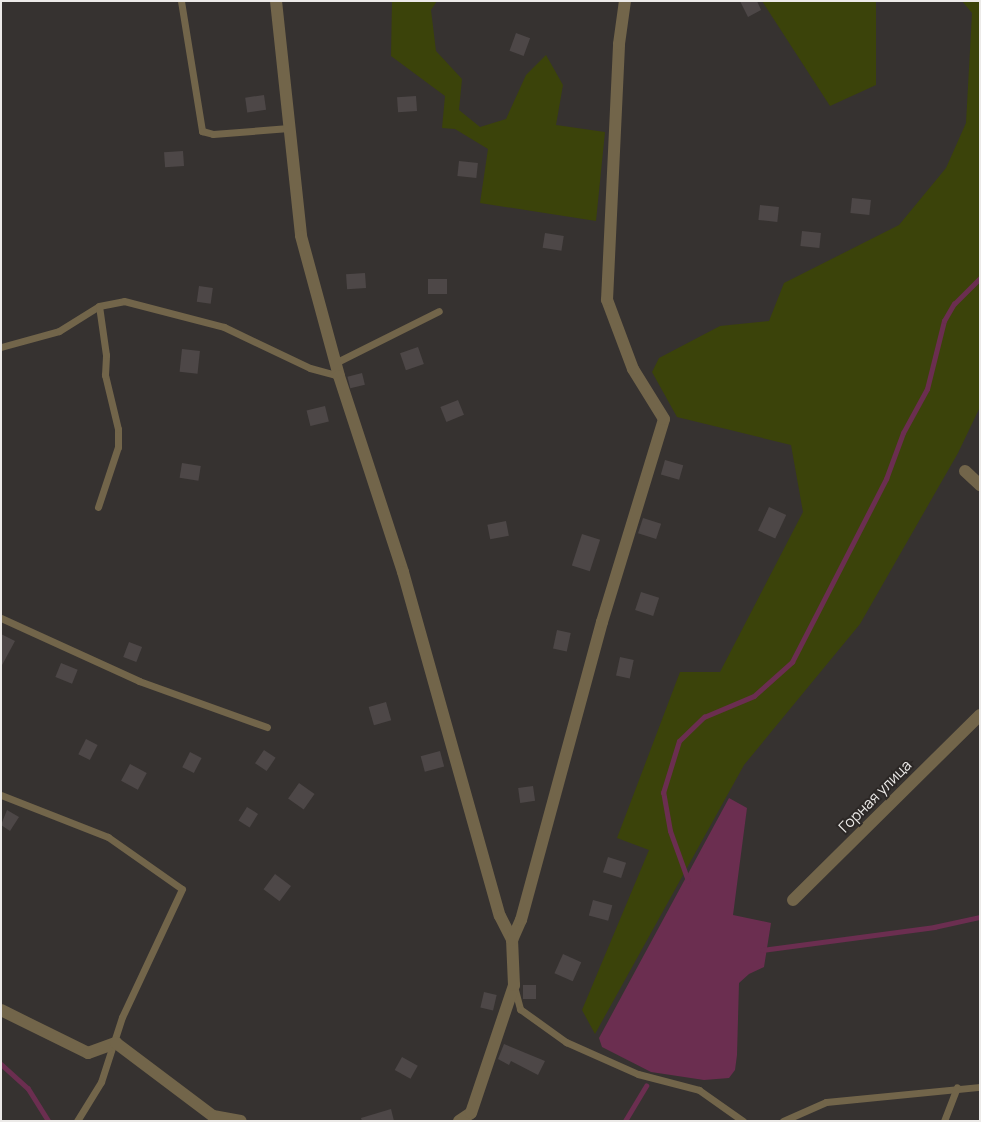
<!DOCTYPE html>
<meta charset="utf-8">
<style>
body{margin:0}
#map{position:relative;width:981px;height:1122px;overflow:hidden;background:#363230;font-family:Manrope,sans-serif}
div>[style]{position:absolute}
.green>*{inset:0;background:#3b430a}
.water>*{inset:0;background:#6b2e50}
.stream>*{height:4.5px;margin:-2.25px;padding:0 2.25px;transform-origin:2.25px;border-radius:2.25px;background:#6b2e50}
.building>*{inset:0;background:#4d4747;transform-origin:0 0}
.lane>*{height:7px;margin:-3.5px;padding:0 3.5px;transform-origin:3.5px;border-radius:3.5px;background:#72654a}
.street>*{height:12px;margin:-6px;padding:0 6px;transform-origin:6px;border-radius:6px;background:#72654a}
span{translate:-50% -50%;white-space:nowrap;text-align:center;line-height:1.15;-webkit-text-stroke:4px #2c2826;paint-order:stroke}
.street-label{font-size:15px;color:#eceae8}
.frame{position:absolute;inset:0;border:2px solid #eceae8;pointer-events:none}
</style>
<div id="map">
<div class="green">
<i style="clip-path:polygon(392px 1px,437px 1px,431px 10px,436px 51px,462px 79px,459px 110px,480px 127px,506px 119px,526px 75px,546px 55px,563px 85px,556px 125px,605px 132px,596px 221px,480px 203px,488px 149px,455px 129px,442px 128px,445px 96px,391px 56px)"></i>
<i style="clip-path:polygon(762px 1px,876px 1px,876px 85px,830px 106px)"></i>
<i style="clip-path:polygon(962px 1px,980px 1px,980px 407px,958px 453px,860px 624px,744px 765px,595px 1034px,582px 1010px,649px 850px,617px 838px,680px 672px,720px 672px,803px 512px,791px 445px,677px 417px,652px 372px,659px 358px,720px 326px,769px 321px,784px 283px,899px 225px,946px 168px,966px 123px,972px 13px)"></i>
</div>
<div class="water">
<i style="clip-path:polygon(729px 798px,747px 808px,733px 915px,771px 923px,764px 967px,749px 974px,739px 983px,737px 1055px,735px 1070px,729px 1078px,704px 1080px,651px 1072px,602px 1047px,599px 1038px)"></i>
</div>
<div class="stream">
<i style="left:688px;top:881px;width:53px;rotate:-109.8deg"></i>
<i style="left:670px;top:831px;width:39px;rotate:-100deg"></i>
<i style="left:663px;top:793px;width:54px;rotate:-72.9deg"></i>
<i style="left:679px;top:741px;width:35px;rotate:-44deg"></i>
<i style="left:704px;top:717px;width:54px;rotate:-22.8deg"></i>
<i style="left:754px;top:696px;width:51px;rotate:-41.8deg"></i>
<i style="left:792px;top:662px;width:206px;rotate:-62.8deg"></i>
<i style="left:886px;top:479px;width:49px;rotate:-69.7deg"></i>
<i style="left:903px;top:433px;width:50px;rotate:-61.4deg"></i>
<i style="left:927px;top:389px;width:70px;rotate:-76deg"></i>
<i style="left:944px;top:321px;width:20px;rotate:-60deg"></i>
<i style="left:954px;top:304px;width:37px;rotate:-45deg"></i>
<i style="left:762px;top:950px;width:174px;rotate:-7.6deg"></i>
<i style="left:934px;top:927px;width:47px;rotate:-12.3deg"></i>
<i style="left:1px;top:1064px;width:36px;rotate:42deg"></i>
<i style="left:28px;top:1088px;width:39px;rotate:58deg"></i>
<i style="left:625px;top:1121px;width:41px;rotate:-59deg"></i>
</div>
<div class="building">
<i style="clip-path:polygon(740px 1px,757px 1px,761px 10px,748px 17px)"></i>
<i style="left:516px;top:33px;width:15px;height:19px;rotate:20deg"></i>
<i style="left:264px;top:95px;width:15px;height:19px;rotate:82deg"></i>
<i style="left:416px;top:96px;width:15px;height:19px;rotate:86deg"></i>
<i style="left:183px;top:151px;width:15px;height:19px;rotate:86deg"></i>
<i style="left:459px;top:161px;width:19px;height:15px;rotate:6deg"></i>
<i style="left:852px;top:198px;width:19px;height:15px;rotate:6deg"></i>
<i style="left:760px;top:205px;width:19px;height:15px;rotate:6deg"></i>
<i style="left:802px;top:231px;width:19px;height:15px;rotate:6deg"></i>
<i style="left:545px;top:233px;width:19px;height:15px;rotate:9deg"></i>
<i style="left:365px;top:273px;width:15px;height:19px;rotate:86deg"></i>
<i style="left:428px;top:279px;width:19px;height:15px"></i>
<i style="left:199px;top:286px;width:14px;height:16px;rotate:8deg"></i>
<i style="left:418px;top:347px;width:18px;height:19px;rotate:71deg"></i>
<i style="left:182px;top:349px;width:18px;height:23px;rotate:6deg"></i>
<i style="left:362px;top:373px;width:12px;height:15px;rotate:76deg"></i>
<i style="left:458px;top:400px;width:16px;height:19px;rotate:68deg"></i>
<i style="left:325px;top:406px;width:16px;height:19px;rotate:76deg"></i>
<i style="left:665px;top:460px;width:19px;height:15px;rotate:16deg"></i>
<i style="left:182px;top:463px;width:19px;height:15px;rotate:9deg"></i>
<i style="left:769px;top:507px;width:19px;height:26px;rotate:25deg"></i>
<i style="left:643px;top:518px;width:19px;height:16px;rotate:18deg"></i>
<i style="left:506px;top:521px;width:15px;height:19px;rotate:79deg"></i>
<i style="left:582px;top:534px;width:19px;height:33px;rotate:18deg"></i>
<i style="left:641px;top:592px;width:19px;height:19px;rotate:18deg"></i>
<i style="left:557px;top:630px;width:14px;height:19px;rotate:12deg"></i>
<i style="clip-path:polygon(1px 634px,15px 641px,1px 667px)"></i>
<i style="left:129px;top:642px;width:14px;height:16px;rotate:21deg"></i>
<i style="left:620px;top:657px;width:14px;height:19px;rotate:12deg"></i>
<i style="left:61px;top:663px;width:18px;height:15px;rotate:22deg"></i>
<i style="left:386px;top:702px;width:19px;height:18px;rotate:74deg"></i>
<i style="left:86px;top:739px;width:13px;height:17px;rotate:27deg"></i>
<i style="left:264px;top:750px;width:14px;height:16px;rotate:34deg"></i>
<i style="left:440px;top:751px;width:16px;height:20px;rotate:75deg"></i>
<i style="left:190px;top:752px;width:13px;height:17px;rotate:27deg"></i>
<i style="left:130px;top:764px;width:19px;height:19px;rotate:28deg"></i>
<i style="left:299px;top:783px;width:19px;height:19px;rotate:35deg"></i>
<i style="left:533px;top:786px;width:15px;height:15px;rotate:82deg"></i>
<i style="left:247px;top:807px;width:13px;height:16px;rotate:32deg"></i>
<i style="clip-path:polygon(7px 810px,19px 817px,10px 831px,1px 825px)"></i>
<i style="left:608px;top:857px;width:19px;height:16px;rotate:18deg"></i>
<i style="left:275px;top:874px;width:20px;height:19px;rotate:37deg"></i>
<i style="left:593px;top:900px;width:20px;height:16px;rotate:15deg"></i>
<i style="left:563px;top:954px;width:20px;height:21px;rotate:24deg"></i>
<i style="left:523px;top:985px;width:13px;height:14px"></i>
<i style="left:484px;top:992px;width:13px;height:16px;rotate:13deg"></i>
<i style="clip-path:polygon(504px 1044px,545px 1061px,538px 1075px,511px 1061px,509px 1065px,498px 1059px)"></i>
<i style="left:402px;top:1057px;width:18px;height:15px;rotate:29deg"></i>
<i style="clip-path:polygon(391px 1109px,394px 1121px,362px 1121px,361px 1118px)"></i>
</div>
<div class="lane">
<i style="left:181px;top:1px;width:132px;rotate:80.8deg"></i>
<i style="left:202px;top:131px;width:11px;rotate:15deg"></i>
<i style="left:213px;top:134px;width:76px;rotate:-4.5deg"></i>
<i style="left:1px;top:347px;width:60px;rotate:-15.4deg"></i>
<i style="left:59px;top:331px;width:47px;rotate:-32deg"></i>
<i style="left:99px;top:306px;width:25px;rotate:-11deg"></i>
<i style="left:124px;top:301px;width:103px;rotate:14.6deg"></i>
<i style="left:224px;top:327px;width:95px;rotate:25.5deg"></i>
<i style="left:310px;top:368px;width:30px;rotate:15deg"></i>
<i style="left:335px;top:363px;width:116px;rotate:-26.6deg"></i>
<i style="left:98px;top:507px;width:63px;rotate:-71.6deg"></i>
<i style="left:118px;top:447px;width:18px;rotate:-90deg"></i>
<i style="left:118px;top:429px;width:56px;rotate:-103.5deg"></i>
<i style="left:105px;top:375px;width:20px;rotate:-87deg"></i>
<i style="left:106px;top:355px;width:49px;rotate:-98.1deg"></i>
<i style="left:1px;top:618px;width:152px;rotate:24.5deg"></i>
<i style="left:139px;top:681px;width:136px;rotate:19.8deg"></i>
<i style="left:1px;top:795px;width:115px;rotate:21.4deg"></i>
<i style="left:108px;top:837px;width:90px;rotate:35.1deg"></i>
<i style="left:182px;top:889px;width:141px;rotate:115.1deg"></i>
<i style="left:122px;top:1017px;width:68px;rotate:107.9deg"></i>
<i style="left:101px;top:1082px;width:46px;rotate:121.6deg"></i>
<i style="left:515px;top:990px;width:20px;rotate:75deg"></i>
<i style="left:520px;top:1009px;width:57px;rotate:35.7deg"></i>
<i style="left:566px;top:1042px;width:79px;rotate:24deg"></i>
<i style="left:638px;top:1074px;width:63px;rotate:14.7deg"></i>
<i style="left:699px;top:1090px;width:54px;rotate:35.2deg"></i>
<i style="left:783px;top:1121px;width:47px;rotate:-23.8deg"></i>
<i style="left:826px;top:1102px;width:155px;rotate:-5.6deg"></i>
<i style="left:944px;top:1121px;width:36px;rotate:-69deg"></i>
</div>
<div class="street">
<i style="left:276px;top:1px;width:236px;rotate:83.9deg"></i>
<i style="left:301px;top:236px;width:145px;rotate:74.8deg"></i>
<i style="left:339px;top:376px;width:206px;rotate:71.9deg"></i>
<i style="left:403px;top:572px;width:357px;rotate:74.3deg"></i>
<i style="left:500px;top:916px;width:27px;rotate:63deg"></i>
<i style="left:965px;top:471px;width:21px;rotate:43deg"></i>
<i style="left:793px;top:900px;width:263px;rotate:-44.7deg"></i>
<i style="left:1px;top:1010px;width:97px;rotate:26.3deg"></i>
<i style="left:88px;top:1053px;width:30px;rotate:-20deg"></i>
<i style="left:116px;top:1043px;width:121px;rotate:37deg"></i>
<i style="left:213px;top:1116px;width:28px;rotate:10deg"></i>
<i style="left:459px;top:1121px;width:14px;rotate:-34deg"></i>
<i style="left:471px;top:1113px;width:135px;rotate:-71.4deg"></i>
<i style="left:514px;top:985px;width:45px;rotate:-92.5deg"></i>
<i style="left:512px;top:940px;width:22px;rotate:-66deg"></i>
<i style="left:521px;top:920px;width:309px;rotate:-74.8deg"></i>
<i style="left:602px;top:622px;width:212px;rotate:-73deg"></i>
<i style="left:664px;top:419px;width:59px;rotate:-121.8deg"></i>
<i style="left:633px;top:369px;width:74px;rotate:-110.6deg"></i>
<i style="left:607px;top:300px;width:256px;rotate:-87.3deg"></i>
<i style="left:619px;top:44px;width:43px;rotate:-82.1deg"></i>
</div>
<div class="street-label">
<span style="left:875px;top:796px;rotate:-45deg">Горная улица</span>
</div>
<div class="frame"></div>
</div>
